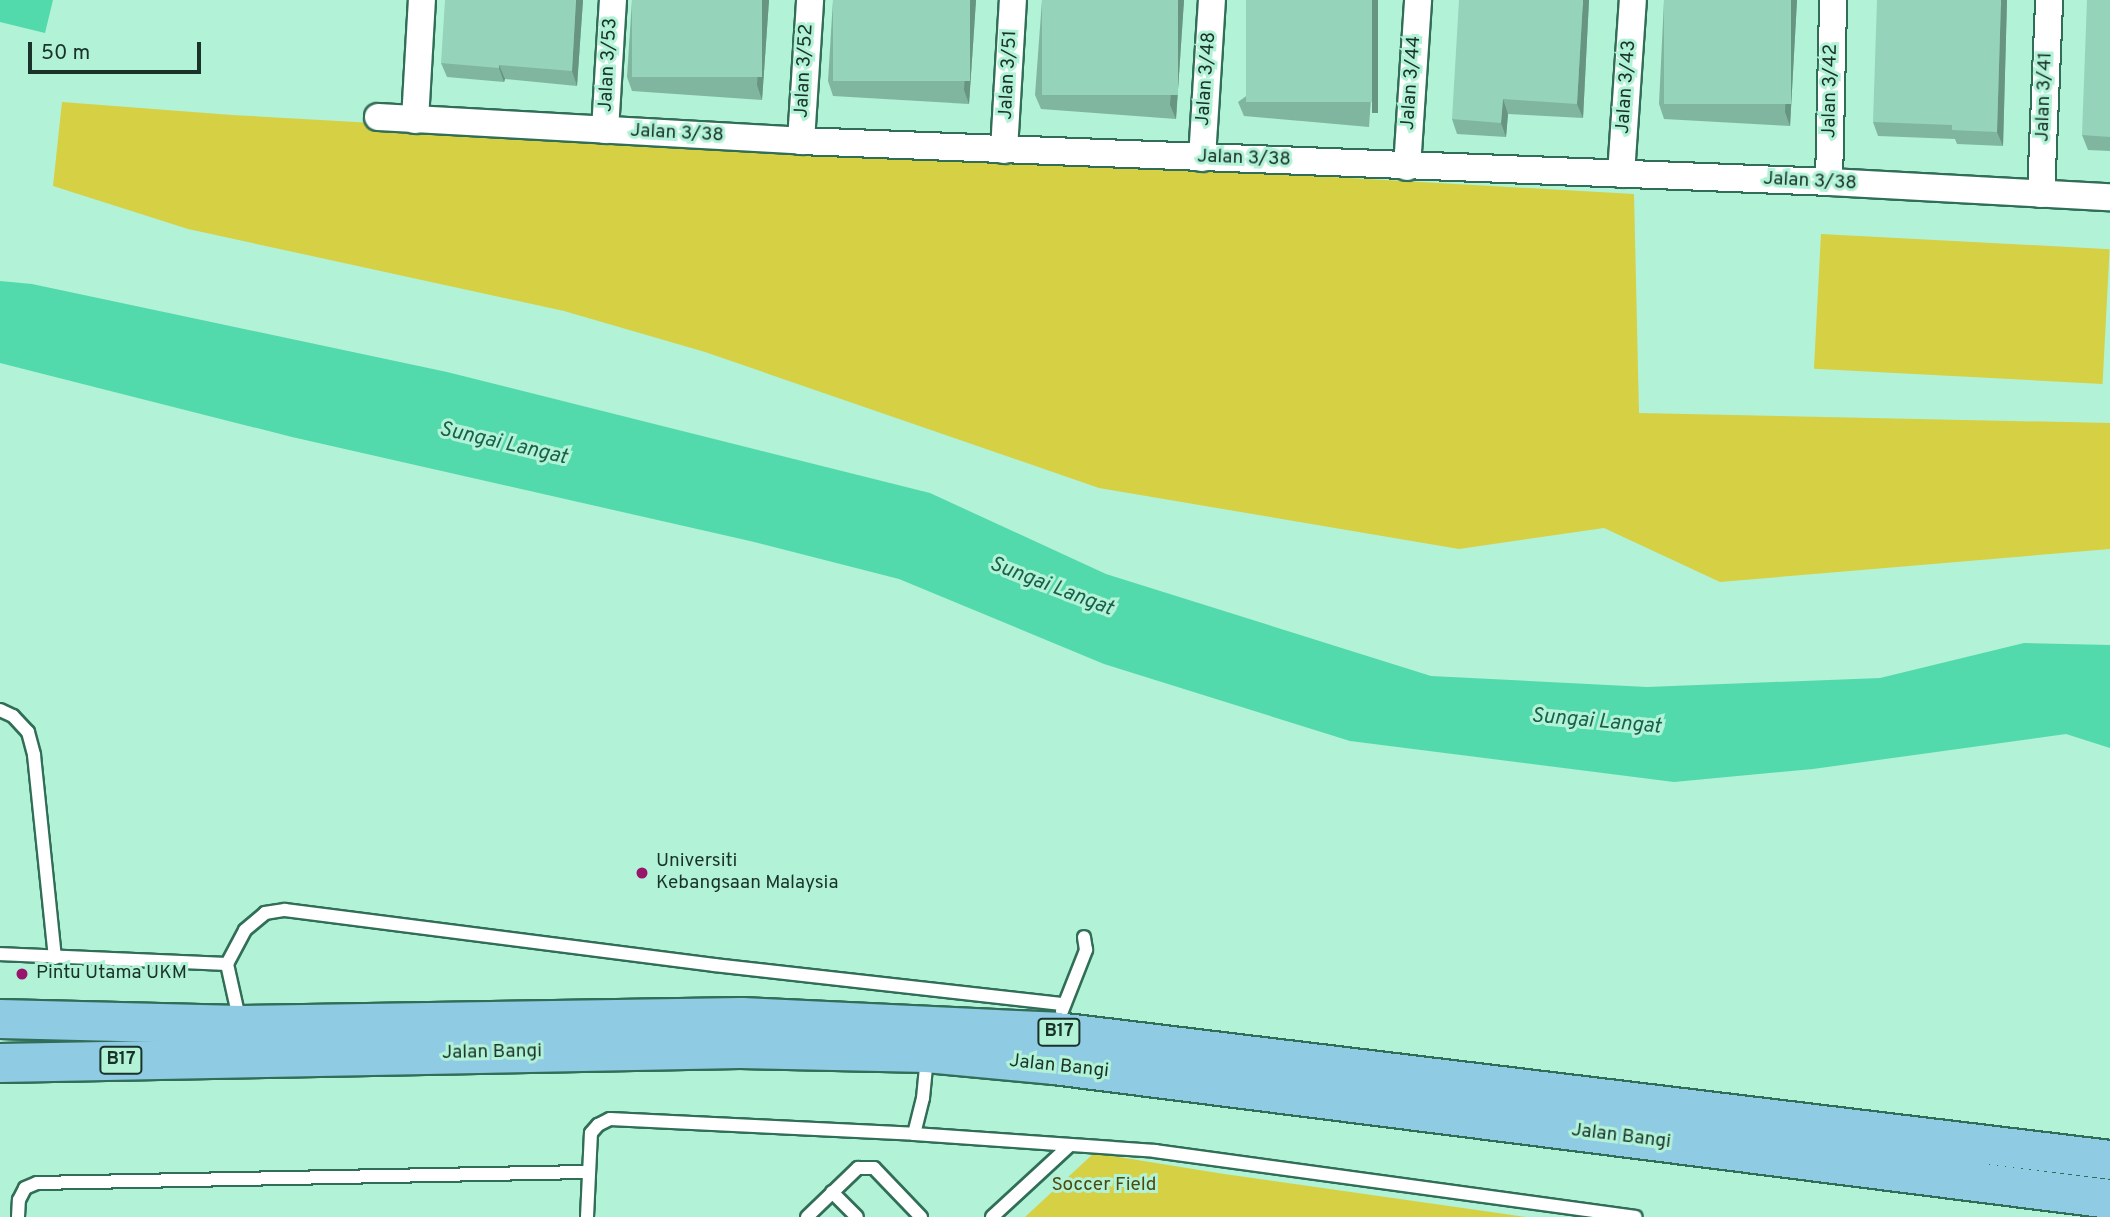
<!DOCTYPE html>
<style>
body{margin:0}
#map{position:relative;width:2110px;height:1217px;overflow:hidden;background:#b2f2d7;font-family:Overpass,sans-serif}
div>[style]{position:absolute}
.green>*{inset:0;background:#d5d044;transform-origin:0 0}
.water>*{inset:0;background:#53daac}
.roads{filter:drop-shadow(2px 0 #316e58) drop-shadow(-2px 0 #316e58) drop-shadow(0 2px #316e58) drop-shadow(0 -2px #316e58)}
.lane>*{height:12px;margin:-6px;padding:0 6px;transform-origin:6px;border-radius:6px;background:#fff}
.street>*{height:26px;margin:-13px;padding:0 13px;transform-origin:13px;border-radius:13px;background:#fff}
.primary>*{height:38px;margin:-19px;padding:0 19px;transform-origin:19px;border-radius:19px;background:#8fcce4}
.wall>*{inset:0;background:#80b6a0}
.shaded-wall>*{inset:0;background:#689482;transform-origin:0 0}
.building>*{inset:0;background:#95d4ba;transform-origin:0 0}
.dots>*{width:19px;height:19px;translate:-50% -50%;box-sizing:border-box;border:4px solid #b2f2d7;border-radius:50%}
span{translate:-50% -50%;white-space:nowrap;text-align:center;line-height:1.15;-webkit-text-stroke:6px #b2f2d7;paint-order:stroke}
.shield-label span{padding:2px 5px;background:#b2f2d7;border:2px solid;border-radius:5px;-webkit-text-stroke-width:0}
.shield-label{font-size:18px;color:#1a332a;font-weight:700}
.street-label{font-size:19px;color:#1a332a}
.poi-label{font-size:19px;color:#1a332a}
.left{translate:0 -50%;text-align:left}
.park-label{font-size:19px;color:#4d4b0c}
.water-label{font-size:21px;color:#186049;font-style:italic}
.scale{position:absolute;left:28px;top:42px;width:173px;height:32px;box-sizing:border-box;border:4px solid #1a332a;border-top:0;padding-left:9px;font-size:21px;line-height:24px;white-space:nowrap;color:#1a332a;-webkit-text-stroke:5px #b2f2d7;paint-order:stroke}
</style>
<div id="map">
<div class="green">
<i style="clip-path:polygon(62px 102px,232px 115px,1634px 194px,1639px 413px,2110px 423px,2110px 549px,1720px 582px,1604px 528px,1459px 549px,1099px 488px,705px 352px,564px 311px,188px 229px,53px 186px)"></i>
<i style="left:1821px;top:234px;width:289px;height:135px;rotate:3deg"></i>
<i style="clip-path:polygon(1094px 1153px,1224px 1174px,1526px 1217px,1025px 1217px)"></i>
</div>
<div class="water">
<i style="clip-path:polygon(0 0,53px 0,45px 33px,0 22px)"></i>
<i style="clip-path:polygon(0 281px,32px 284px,447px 372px,930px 493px,1106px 574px,1431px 676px,1647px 687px,1880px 678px,2024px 643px,2110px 645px,2110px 748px,2066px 734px,1813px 769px,1674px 782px,1350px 741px,1104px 664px,899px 579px,750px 541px,292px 437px,0 363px)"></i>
</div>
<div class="roads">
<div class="lane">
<i style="left:0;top:710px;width:14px;rotate:25deg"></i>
<i style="left:13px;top:716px;width:22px;rotate:47deg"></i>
<i style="left:28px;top:732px;width:24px;rotate:75deg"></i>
<i style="left:34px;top:755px;width:204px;rotate:84.1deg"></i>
<i style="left:0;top:954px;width:227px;rotate:2.5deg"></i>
<i style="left:227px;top:964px;width:59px;rotate:77.4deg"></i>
<i style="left:227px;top:964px;width:38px;rotate:-62deg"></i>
<i style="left:245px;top:930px;width:26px;rotate:-40deg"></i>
<i style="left:265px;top:913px;width:20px;rotate:-9deg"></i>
<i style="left:285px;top:910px;width:433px;rotate:7.3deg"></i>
<i style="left:714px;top:965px;width:352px;rotate:6.4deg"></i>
<i style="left:1062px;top:1011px;width:66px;rotate:-68.5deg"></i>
<i style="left:1086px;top:950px;width:13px;rotate:-99deg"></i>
<i style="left:914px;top:1134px;width:37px;rotate:-76deg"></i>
<i style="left:923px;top:1098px;width:41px;rotate:-84.4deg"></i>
<i style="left:832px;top:1192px;width:35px;rotate:45deg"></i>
<i style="left:18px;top:1217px;width:17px;rotate:-87deg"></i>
<i style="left:19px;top:1200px;width:13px;rotate:-63deg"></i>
<i style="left:25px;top:1188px;width:13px;rotate:-23deg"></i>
<i style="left:37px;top:1183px;width:550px;rotate:-1.15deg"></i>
<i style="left:587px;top:1217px;width:84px;rotate:-87.3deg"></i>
<i style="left:591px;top:1133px;width:11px;rotate:-49deg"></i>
<i style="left:598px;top:1125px;width:13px;rotate:-27deg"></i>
<i style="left:610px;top:1119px;width:304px;rotate:2.8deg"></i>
<i style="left:914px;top:1134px;width:242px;rotate:4deg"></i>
<i style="left:1155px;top:1151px;width:485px;rotate:7.8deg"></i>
<i style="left:807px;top:1217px;width:71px;rotate:-43.9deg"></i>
<i style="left:858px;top:1168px;width:16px"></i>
<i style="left:874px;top:1168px;width:68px;rotate:46.2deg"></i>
<i style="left:992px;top:1217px;width:105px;rotate:-42.7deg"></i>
</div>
<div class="street">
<i style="left:378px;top:117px;width:424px;rotate:3.2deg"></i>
<i style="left:801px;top:141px;width:1029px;rotate:2.28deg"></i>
<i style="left:1829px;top:182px;width:281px;rotate:3.1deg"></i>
<i style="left:415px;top:120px;width:120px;rotate:-86.7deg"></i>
<i style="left:605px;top:130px;width:130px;rotate:-86.5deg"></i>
<i style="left:801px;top:141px;width:141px;rotate:-86.3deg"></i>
<i style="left:1004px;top:150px;width:150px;rotate:-86.6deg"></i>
<i style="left:1202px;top:158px;width:158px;rotate:-86.4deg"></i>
<i style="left:1407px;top:167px;width:167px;rotate:-86.2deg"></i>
<i style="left:1621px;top:174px;width:174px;rotate:-86.1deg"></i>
<i style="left:1829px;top:182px;width:182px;rotate:-88.7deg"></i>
<i style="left:2041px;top:194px;width:194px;rotate:-87.6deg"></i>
</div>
<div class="primary">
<i style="left:0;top:1019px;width:241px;rotate:1.4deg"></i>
<i style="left:241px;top:1025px;width:501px;rotate:-0.91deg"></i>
<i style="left:742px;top:1017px;width:315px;rotate:2.7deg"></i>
<i style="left:1057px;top:1032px;width:1061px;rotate:6.93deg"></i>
<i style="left:0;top:1063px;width:740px;rotate:-1.08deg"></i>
<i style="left:740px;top:1049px;width:187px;rotate:1.2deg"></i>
<i style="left:927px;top:1053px;width:128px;rotate:5.4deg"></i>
<i style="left:1054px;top:1065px;width:1064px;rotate:7.23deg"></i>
</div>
</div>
<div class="wall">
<i style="clip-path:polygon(583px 0,577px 86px,505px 79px,504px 82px,447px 77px,441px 63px)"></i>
<i style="clip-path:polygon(632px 0,769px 0,762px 100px,632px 91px,627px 77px)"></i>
<i style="clip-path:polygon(833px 0,976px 0,969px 104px,833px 96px,828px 81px)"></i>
<i style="clip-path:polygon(1042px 0,1184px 0,1176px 119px,1041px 109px,1035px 95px)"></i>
<i style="clip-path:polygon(1378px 0,1369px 127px,1244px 116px,1238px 102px)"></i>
<i style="clip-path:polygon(1589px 0,1583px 118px,1508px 114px,1506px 137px,1457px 134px,1452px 119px)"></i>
<i style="clip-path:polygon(1664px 0,1797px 0,1790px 126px,1664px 119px,1659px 104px)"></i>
<i style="clip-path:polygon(2007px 0,2003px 146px,1957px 144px,1955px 139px,1878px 136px,1873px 122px)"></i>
<i style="clip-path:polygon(2110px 0,2110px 151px,2088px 150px,2082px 135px)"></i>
</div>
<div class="shaded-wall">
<i style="clip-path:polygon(576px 0,583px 0,577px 86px,572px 71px)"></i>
<i style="clip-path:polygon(762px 0,769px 0,762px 100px,757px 85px)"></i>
<i style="clip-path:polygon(970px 0,976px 0,969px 104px,964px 90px)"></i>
<i style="clip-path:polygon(1178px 0,1184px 0,1176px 119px,1170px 105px)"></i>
<i style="left:1372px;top:0;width:6px;height:113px"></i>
<i style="clip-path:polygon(1583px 0,1589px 0,1583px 118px,1577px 104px)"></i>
<i style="clip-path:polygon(1791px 0,1797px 0,1790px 126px,1785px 112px)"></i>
<i style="clip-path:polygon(2001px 0,2007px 0,2003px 146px,1997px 132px)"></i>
<i style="clip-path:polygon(499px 65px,505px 79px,504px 82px,499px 68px)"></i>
<i style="clip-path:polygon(1503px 99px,1508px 114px,1506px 137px,1501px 123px)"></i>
</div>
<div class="building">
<i style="clip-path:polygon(445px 0,576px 0,572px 71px,499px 65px,499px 68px,441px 63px)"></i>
<i style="left:632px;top:0;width:130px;height:77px"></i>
<i style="left:833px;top:0;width:137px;height:81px"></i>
<i style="left:1042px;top:0;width:136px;height:95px"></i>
<i style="left:1246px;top:0;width:126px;height:102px"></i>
<i style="clip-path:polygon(1459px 0,1583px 0,1577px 104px,1503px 99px,1501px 123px,1452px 119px)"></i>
<i style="left:1664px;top:0;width:127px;height:104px"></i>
<i style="clip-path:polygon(1877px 0,2001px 0,1997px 132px,1952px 130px,1952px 125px,1873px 122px)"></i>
<i style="clip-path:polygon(2087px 0,2110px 0,2110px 137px,2082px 135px)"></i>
</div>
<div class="dots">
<i style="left:642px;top:873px;background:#98156b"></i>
<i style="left:22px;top:974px;background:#98156b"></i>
</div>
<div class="shield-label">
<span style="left:1059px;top:1032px">B17</span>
<span style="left:121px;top:1060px">B17</span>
</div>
<div class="street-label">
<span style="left:609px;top:65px;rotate:-87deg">Jalan 3/53</span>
<span style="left:805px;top:71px;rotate:-87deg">Jalan 3/52</span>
<span style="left:1009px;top:75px;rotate:-87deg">Jalan 3/51</span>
<span style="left:1207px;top:79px;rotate:-86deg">Jalan 3/48</span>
<span style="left:1412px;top:83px;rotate:-86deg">Jalan 3/44</span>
<span style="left:1627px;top:87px;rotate:-86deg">Jalan 3/43</span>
<span style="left:1831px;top:91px;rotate:-89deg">Jalan 3/42</span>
<span style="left:2045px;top:97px;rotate:-88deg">Jalan 3/41</span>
<span style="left:677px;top:134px;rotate:3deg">Jalan 3/38</span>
<span style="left:1244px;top:159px;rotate:2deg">Jalan 3/38</span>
<span style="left:1810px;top:182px;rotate:3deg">Jalan 3/38</span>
<span style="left:492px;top:1053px;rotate:-1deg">Jalan Bangi</span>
<span style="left:1059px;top:1067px;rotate:6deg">Jalan Bangi</span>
<span style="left:1621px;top:1137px;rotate:7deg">Jalan Bangi</span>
</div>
<div class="poi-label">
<span class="left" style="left:656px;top:873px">Universiti<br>Kebangsaan Malaysia</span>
<span class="left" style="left:36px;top:974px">Pintu Utama UKM</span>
</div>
<div class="park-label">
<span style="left:1104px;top:1186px">Soccer Field</span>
</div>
<div class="water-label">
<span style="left:503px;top:444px;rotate:13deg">Sungai Langat</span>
<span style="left:1051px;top:587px;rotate:21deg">Sungai Langat</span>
<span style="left:1596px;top:722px;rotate:5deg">Sungai Langat</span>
</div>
<div class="scale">50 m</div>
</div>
